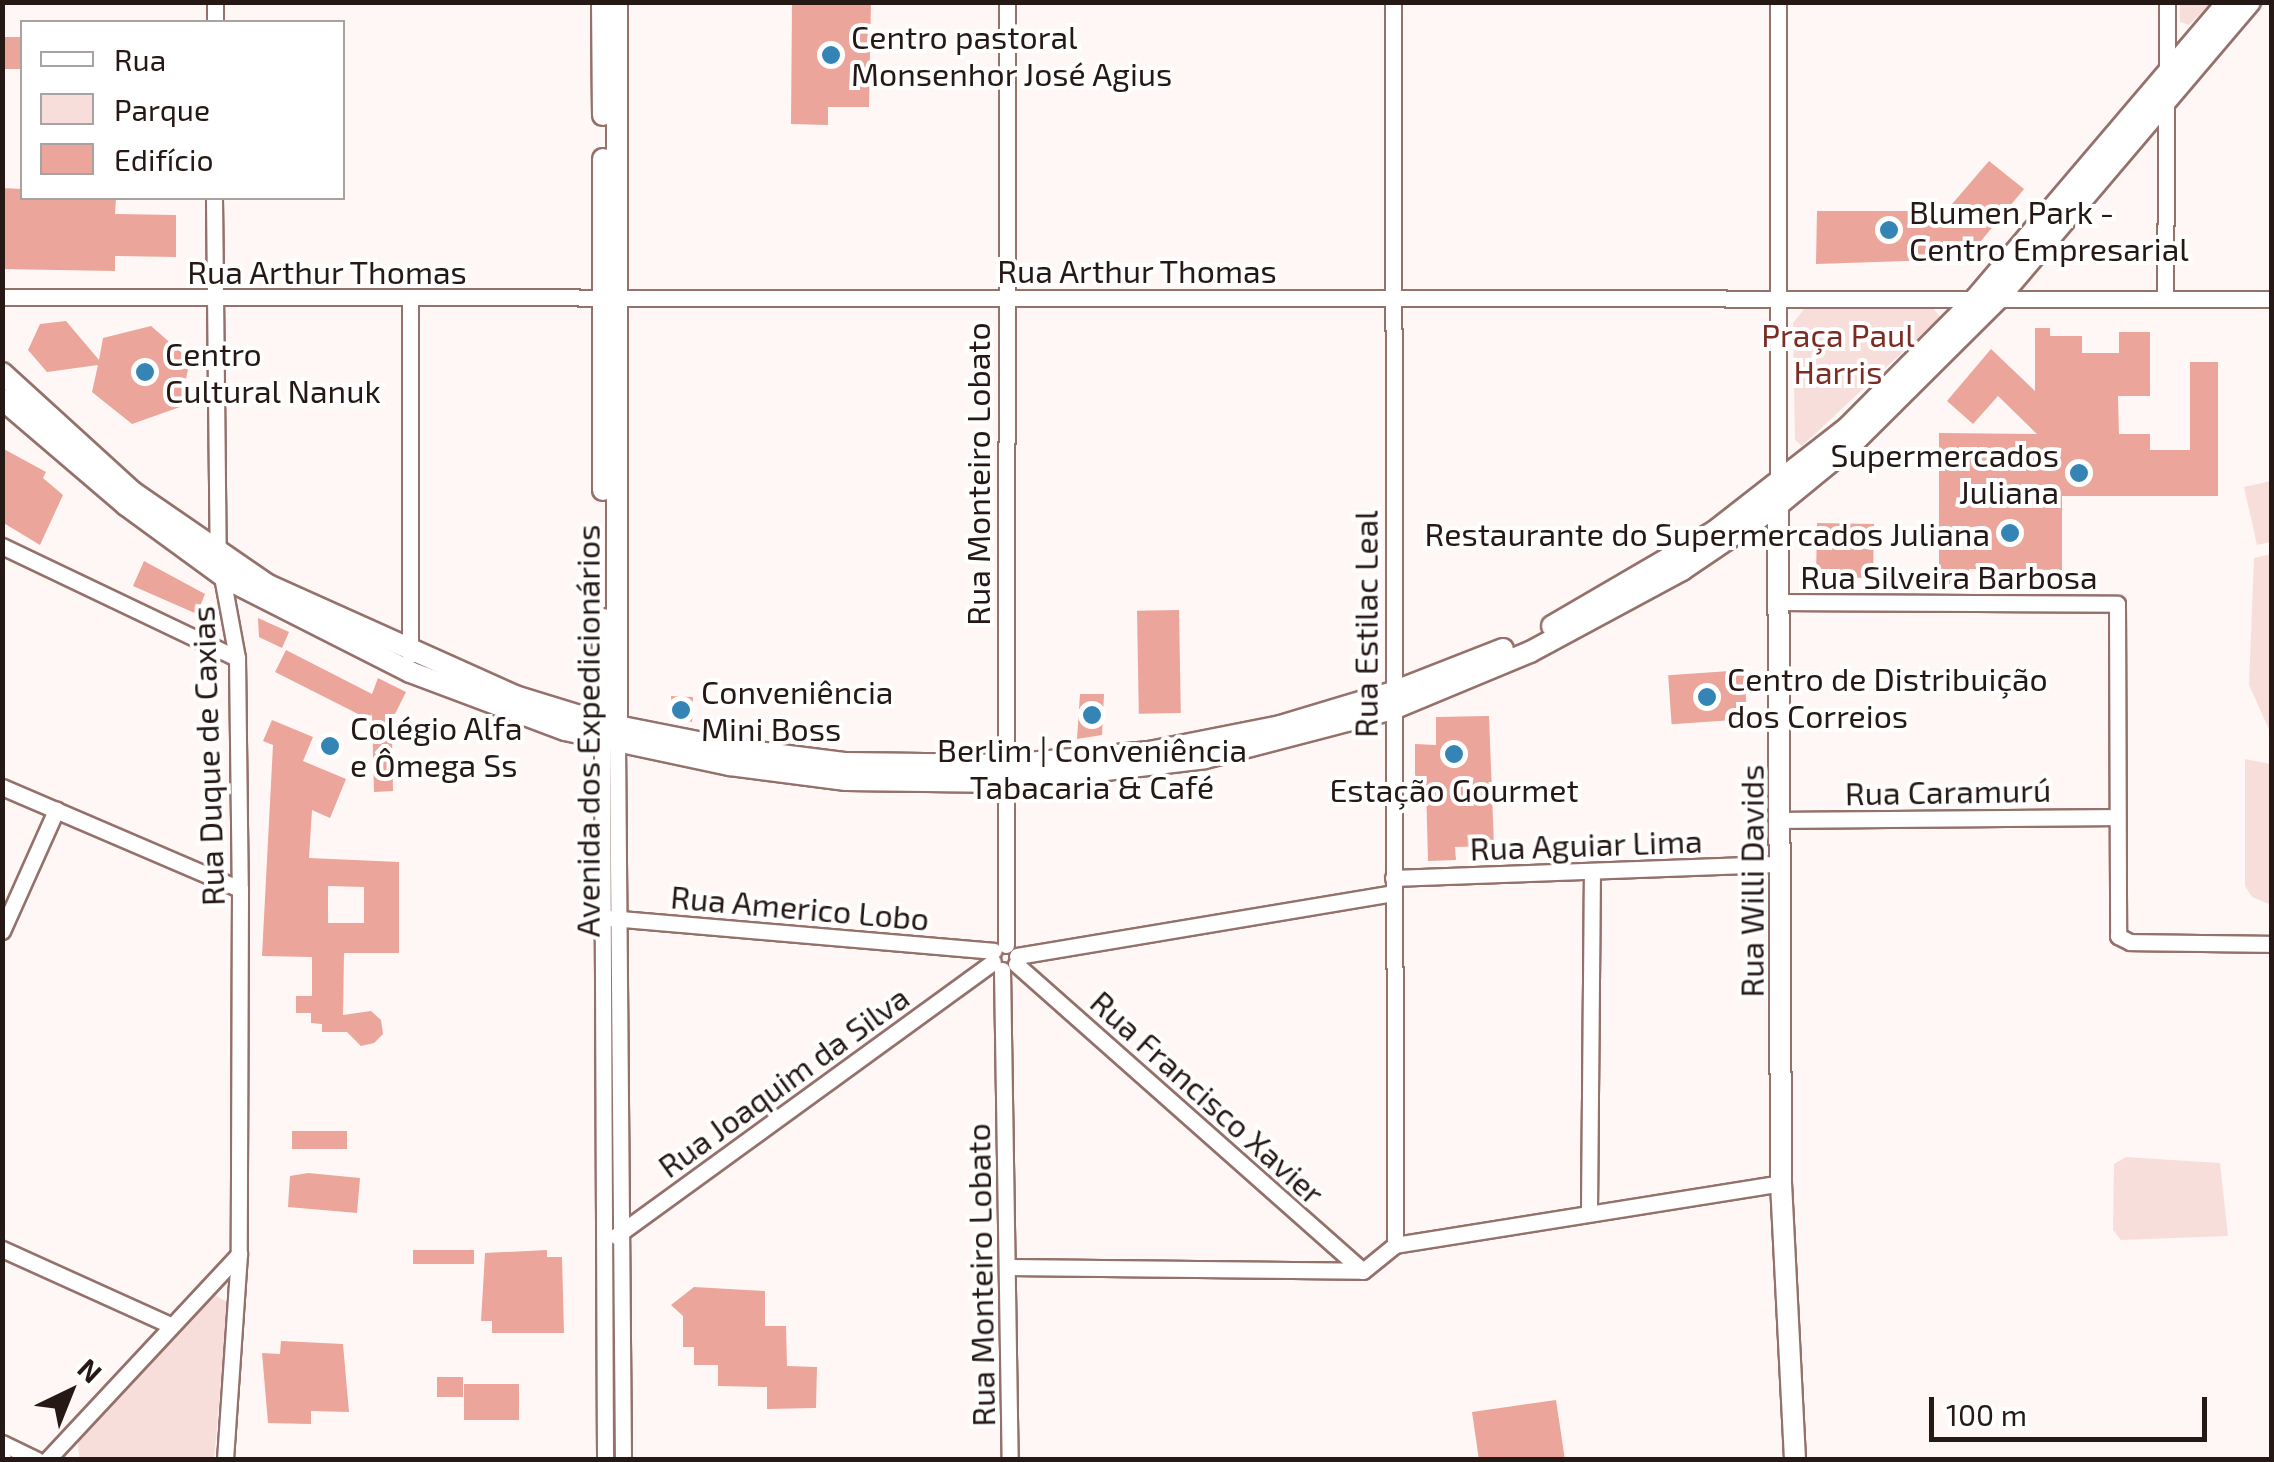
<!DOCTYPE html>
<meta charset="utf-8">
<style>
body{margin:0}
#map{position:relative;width:2274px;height:1462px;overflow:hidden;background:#fff7f5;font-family:"Exo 2",sans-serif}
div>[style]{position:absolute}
.green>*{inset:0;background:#f8deda}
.building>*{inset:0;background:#eba59a;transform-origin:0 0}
.roads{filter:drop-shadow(2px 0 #94716b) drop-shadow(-2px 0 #94716b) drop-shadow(0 2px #94716b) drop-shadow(0 -2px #94716b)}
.street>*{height:15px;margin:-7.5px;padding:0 7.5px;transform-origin:7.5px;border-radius:7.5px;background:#fff}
.secondary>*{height:20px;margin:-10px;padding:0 10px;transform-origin:10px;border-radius:10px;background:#fff}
.dots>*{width:28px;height:28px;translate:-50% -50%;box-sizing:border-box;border:5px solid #fff;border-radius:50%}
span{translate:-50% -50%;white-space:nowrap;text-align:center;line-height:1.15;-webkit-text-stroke:8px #fff;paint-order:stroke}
.poi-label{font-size:32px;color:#251815}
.left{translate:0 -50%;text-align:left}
.right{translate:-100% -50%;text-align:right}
.street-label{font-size:32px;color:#251815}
.park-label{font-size:32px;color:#7d2c23}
.frame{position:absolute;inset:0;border:5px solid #251815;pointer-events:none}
.legend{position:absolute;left:20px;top:20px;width:325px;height:180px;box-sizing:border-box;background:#fff;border:2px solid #a8a3a1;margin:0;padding:12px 18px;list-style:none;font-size:30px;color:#251815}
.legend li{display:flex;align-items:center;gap:20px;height:50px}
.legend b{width:50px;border:2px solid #a8a3a1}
.north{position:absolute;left:20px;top:1342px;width:100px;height:100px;-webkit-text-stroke:8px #fff;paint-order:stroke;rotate:43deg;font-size:28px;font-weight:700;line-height:40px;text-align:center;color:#251815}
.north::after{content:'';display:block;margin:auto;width:35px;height:45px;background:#251815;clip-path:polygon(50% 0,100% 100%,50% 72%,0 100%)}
.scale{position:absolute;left:1929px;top:1397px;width:278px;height:45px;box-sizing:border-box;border:5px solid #251815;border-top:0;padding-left:12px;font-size:30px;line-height:35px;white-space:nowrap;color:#251815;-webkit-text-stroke:8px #fff;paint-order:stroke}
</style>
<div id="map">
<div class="green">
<i style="clip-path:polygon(2180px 3px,2180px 2px,2211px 3px,2189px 25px,2180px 22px)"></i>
<i style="clip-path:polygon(1804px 309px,1934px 309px,1940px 317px,1802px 446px,1795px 440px,1793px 323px)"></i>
<i style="clip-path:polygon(2271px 481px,2271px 542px,2257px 545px,2244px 487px)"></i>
<i style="clip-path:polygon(2271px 554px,2272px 554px,2271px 734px,2249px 685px,2254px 558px)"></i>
<i style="clip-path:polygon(2245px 759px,2271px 764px,2271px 905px,2252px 897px,2245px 886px)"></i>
<i style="clip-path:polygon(2126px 1157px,2220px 1163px,2228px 1236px,2121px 1240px,2113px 1230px,2114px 1164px)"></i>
<i style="clip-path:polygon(215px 1295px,228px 1303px,214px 1459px,79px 1458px,78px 1441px)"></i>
</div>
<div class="building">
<i style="clip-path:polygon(792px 2px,871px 2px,869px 107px,828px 107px,828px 125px,791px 124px)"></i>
<i style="left:2px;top:37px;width:20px;height:32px"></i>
<i style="clip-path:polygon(1989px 161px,2024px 189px,1966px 259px,1816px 264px,1817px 211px,1946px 211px)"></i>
<i style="clip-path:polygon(2px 188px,22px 189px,22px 198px,116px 198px,115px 214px,176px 215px,176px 257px,115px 256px,115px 271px,2px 269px)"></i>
<i style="clip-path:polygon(66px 321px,99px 360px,103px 338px,151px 326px,190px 360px,180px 407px,132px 424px,92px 392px,98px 365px,47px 372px,28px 350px,40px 324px)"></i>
<i style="clip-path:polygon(2035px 328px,2050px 328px,2050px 336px,2082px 336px,2082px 353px,2119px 353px,2119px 332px,2150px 332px,2150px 396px,2118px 396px,2119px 434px,2150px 434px,2150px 450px,2190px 450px,2190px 362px,2218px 362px,2218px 496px,2062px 496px,2062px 570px,1969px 569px,1969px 584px,1939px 584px,1939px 433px,2037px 434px,1998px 396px,1973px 424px,1947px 401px,1991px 349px,2035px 391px)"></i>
<i style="clip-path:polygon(2px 448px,46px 472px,43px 478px,63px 495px,40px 545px,2px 522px)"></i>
<i style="left:1817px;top:523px;width:57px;height:54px;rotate:1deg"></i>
<i style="clip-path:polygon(144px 561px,205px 594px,197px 614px,133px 586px)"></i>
<i style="left:1179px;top:610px;width:103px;height:42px;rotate:89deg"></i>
<i style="clip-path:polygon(258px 618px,289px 632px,282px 648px,259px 637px)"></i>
<i style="clip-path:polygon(286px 650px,372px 694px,378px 678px,406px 692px,383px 738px,392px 738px,393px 791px,374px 792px,372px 713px,370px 720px,275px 672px)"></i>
<i style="left:1744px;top:670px;width:49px;height:76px;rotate:86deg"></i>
<i style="clip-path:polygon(1080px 694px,1104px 694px,1102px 735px,1077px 739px)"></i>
<i style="clip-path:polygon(671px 696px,693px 697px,692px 722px,672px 717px)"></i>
<i style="clip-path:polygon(1489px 716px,1494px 846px,1455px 847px,1456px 860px,1428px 861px,1426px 785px,1415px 785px,1415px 744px,1436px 745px,1436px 717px)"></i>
<i style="clip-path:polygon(evenodd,272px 720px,313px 737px,303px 761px,346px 779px,330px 818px,312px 810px,309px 858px,399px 862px,399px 953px,344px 953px,343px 1015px,371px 1011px,381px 1020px,383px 1034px,374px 1043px,361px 1046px,347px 1032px,322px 1032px,322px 1024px,311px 1023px,311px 1013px,296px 1013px,296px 996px,312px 996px,312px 957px,262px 956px,273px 745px,263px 741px,272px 720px,328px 886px,364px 887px,364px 923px,328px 923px,328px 886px)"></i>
<i style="left:292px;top:1131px;width:55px;height:18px"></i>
<i style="clip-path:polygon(308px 1173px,360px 1178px,357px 1213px,288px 1207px,290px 1176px)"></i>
<i style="left:413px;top:1250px;width:61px;height:14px"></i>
<i style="clip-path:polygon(547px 1250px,547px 1257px,562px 1257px,564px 1333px,492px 1333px,492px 1321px,481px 1321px,485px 1253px)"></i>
<i style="clip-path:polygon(694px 1287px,765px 1291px,765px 1326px,786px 1326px,787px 1366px,817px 1367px,816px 1408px,767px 1409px,767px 1387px,718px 1386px,718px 1365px,694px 1365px,694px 1347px,683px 1347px,683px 1316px,671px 1305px)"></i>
<i style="clip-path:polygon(281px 1341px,343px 1344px,349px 1412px,311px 1411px,311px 1424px,268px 1423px,262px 1353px,280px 1354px)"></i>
<i style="left:437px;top:1377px;width:26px;height:20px"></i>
<i style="left:464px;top:1384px;width:55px;height:36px"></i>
<i style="clip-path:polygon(1556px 1400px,1565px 1460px,1479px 1460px,1472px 1412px)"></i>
</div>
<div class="roads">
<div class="street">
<i style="left:1393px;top:2px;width:1243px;rotate:89.91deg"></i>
<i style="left:1778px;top:2px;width:485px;rotate:90deg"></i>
<i style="left:215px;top:22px;width:20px;rotate:-90deg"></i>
<i style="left:214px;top:198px;width:357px;rotate:89.4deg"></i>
<i style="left:218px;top:555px;width:105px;rotate:79.5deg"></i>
<i style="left:237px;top:658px;width:231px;rotate:89.3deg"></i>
<i style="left:240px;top:889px;width:365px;rotate:90.2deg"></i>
<i style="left:239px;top:1254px;width:206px;rotate:93.9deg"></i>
<i style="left:2px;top:297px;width:2270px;rotate:0.05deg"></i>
<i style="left:2165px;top:299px;width:297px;rotate:-89.6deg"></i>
<i style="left:2px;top:546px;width:260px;rotate:25.5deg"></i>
<i style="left:1780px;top:602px;width:337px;rotate:0.3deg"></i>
<i style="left:2117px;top:604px;width:332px;rotate:89.8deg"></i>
<i style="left:2118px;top:936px;width:13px;rotate:27deg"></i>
<i style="left:2130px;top:942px;width:142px;rotate:0.8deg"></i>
<i style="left:410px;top:655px;width:356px;rotate:-90deg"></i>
<i style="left:602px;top:739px;width:721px;rotate:89.76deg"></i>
<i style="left:617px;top:742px;width:718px;rotate:89.52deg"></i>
<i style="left:2px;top:787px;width:259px;rotate:23.2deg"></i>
<i style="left:1780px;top:820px;width:335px;rotate:-0.5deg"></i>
<i style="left:1393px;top:878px;width:388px;rotate:-2.1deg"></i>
<i style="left:610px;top:918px;width:385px;rotate:4.9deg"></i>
<i style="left:2px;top:931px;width:133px;rotate:-65.9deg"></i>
<i style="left:1006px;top:945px;width:943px;rotate:-89.94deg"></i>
<i style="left:1017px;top:956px;width:381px;rotate:-9.5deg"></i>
<i style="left:1016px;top:964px;width:463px;rotate:41.5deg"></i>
<i style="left:1002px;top:970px;width:490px;rotate:89.1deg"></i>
<i style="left:1589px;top:1211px;width:340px;rotate:-89.5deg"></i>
<i style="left:616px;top:1236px;width:466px;rotate:-36deg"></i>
<i style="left:2px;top:1249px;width:184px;rotate:24.3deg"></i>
<i style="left:1007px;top:1267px;width:356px;rotate:0.6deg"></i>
<i style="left:1363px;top:1271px;width:41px;rotate:-39.1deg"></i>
<i style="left:1395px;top:1245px;width:391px;rotate:-9.1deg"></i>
<i style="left:2px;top:1443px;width:39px;rotate:26deg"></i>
<i style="left:2px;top:1459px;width:2px;rotate:27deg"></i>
<i style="left:47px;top:1460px;width:282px;rotate:-47deg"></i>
</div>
<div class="secondary">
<i style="left:602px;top:2px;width:113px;rotate:89.5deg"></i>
<i style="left:603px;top:159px;width:331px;rotate:90deg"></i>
<i style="left:2px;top:373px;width:178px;rotate:42.3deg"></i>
<i style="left:134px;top:493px;width:163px;rotate:34.5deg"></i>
<i style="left:268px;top:585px;width:271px;rotate:24.2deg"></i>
<i style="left:515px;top:696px;width:91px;rotate:17.2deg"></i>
<i style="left:602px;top:723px;width:134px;rotate:11.2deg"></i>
<i style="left:733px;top:749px;width:114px;rotate:7.1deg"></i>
<i style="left:846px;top:763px;width:159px;rotate:0.7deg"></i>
<i style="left:1005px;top:765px;width:145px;rotate:-5.2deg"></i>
<i style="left:1149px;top:752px;width:134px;rotate:-11.2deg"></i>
<i style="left:1280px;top:726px;width:118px;rotate:-16.7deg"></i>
<i style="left:1393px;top:692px;width:118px;rotate:-21.4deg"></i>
<i style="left:2px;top:399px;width:163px;rotate:40.5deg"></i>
<i style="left:126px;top:505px;width:125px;rotate:36.2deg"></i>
<i style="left:227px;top:579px;width:205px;rotate:26.9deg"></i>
<i style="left:410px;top:672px;width:165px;rotate:20.5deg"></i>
<i style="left:565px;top:730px;width:169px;rotate:12deg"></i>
<i style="left:730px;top:765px;width:117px;rotate:7.4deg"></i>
<i style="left:846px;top:780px;width:159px;rotate:0.7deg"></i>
<i style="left:1005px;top:782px;width:201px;rotate:-6.8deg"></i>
<i style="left:1205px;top:758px;width:194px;rotate:-14.6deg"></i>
<i style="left:1393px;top:709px;width:148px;rotate:-22.6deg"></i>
<i style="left:1530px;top:652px;width:173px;rotate:-28.3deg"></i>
<i style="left:1682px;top:570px;width:116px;rotate:-34.1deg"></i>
<i style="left:1778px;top:505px;width:93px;rotate:-39.3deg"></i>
<i style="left:1850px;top:446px;width:209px;rotate:-44.8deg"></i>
<i style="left:1998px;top:299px;width:390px;rotate:-49.7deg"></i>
<i style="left:1778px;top:497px;width:686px;rotate:89.75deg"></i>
<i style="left:1781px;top:1183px;width:277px;rotate:87.1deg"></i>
<i style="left:1552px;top:626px;width:189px;rotate:-30.2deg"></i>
<i style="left:1715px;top:531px;width:169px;rotate:-38deg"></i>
<i style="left:1848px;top:427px;width:180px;rotate:-45.2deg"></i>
<i style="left:1975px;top:299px;width:390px;rotate:-49.6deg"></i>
<i style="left:602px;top:735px;width:116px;rotate:-89.5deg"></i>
<i style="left:617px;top:740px;width:738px;rotate:-90deg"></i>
</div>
</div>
<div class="dots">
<i style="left:831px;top:55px;background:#3485b6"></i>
<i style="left:1889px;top:230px;background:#3485b6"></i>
<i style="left:145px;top:372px;background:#3485b6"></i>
<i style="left:2079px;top:473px;background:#3485b6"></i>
<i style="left:2010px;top:533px;background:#3485b6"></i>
<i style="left:1707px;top:697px;background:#3485b6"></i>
<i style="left:681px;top:710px;background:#3485b6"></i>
<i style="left:1092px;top:715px;background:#3485b6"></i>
<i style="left:330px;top:746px;background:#3485b6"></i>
<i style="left:1454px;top:754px;background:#3485b6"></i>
</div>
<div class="poi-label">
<span class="left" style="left:851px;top:55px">Centro pastoral<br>Monsenhor José Agius</span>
<span class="left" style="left:1909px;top:230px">Blumen Park -<br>Centro Empresarial</span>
<span class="left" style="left:165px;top:372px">Centro<br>Cultural Nanuk</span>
<span class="right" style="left:2059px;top:473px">Supermercados<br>Juliana</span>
<span class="right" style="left:1990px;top:533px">Restaurante do Supermercados Juliana</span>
<span class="left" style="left:1727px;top:697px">Centro de Distribuição<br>dos Correios</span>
<span class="left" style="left:701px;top:710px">Conveniência<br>Mini Boss</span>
<span class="left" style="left:350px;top:746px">Colégio Alfa<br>e Ômega Ss</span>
<span style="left:1092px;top:768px">Berlim | Conveniência<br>Tabacaria &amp; Café</span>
<span style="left:1454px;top:789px">Estação Gourmet</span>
</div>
<div class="street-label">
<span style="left:1137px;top:270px">Rua Arthur Thomas</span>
<span style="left:327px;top:271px">Rua Arthur Thomas</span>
<span style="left:977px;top:474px;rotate:-90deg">Rua Monteiro Lobato</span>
<span style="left:1949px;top:576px">Rua Silveira Barbosa</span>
<span style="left:1365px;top:624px;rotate:-90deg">Rua Estilac Leal</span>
<span style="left:587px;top:731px;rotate:-90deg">Avenida dos Expedicionários</span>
<span style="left:207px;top:756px;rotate:-92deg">Rua Duque de Caxias</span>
<span style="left:1948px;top:791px;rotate:-1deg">Rua Caramurú</span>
<span style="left:1586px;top:844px;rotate:-2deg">Rua Aguiar Lima</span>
<span style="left:1751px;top:881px;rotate:-90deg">Rua Willi Davids</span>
<span style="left:800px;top:907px;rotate:5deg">Rua Americo Lobo</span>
<span style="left:783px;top:1081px;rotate:-36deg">Rua Joaquim da Silva</span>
<span style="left:1208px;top:1097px;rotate:42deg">Rua Francisco Xavier</span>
<span style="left:980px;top:1275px;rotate:-91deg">Rua Monteiro Lobato</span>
</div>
<div class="park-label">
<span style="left:1838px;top:353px">Praça Paul<br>Harris</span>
</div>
<div class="frame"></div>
<ul class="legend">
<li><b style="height:12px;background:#fff"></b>Rua</li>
<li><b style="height:28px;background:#f8deda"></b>Parque</li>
<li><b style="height:28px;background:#eba59a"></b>Edifício</li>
</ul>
<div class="north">N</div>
<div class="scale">100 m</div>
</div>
